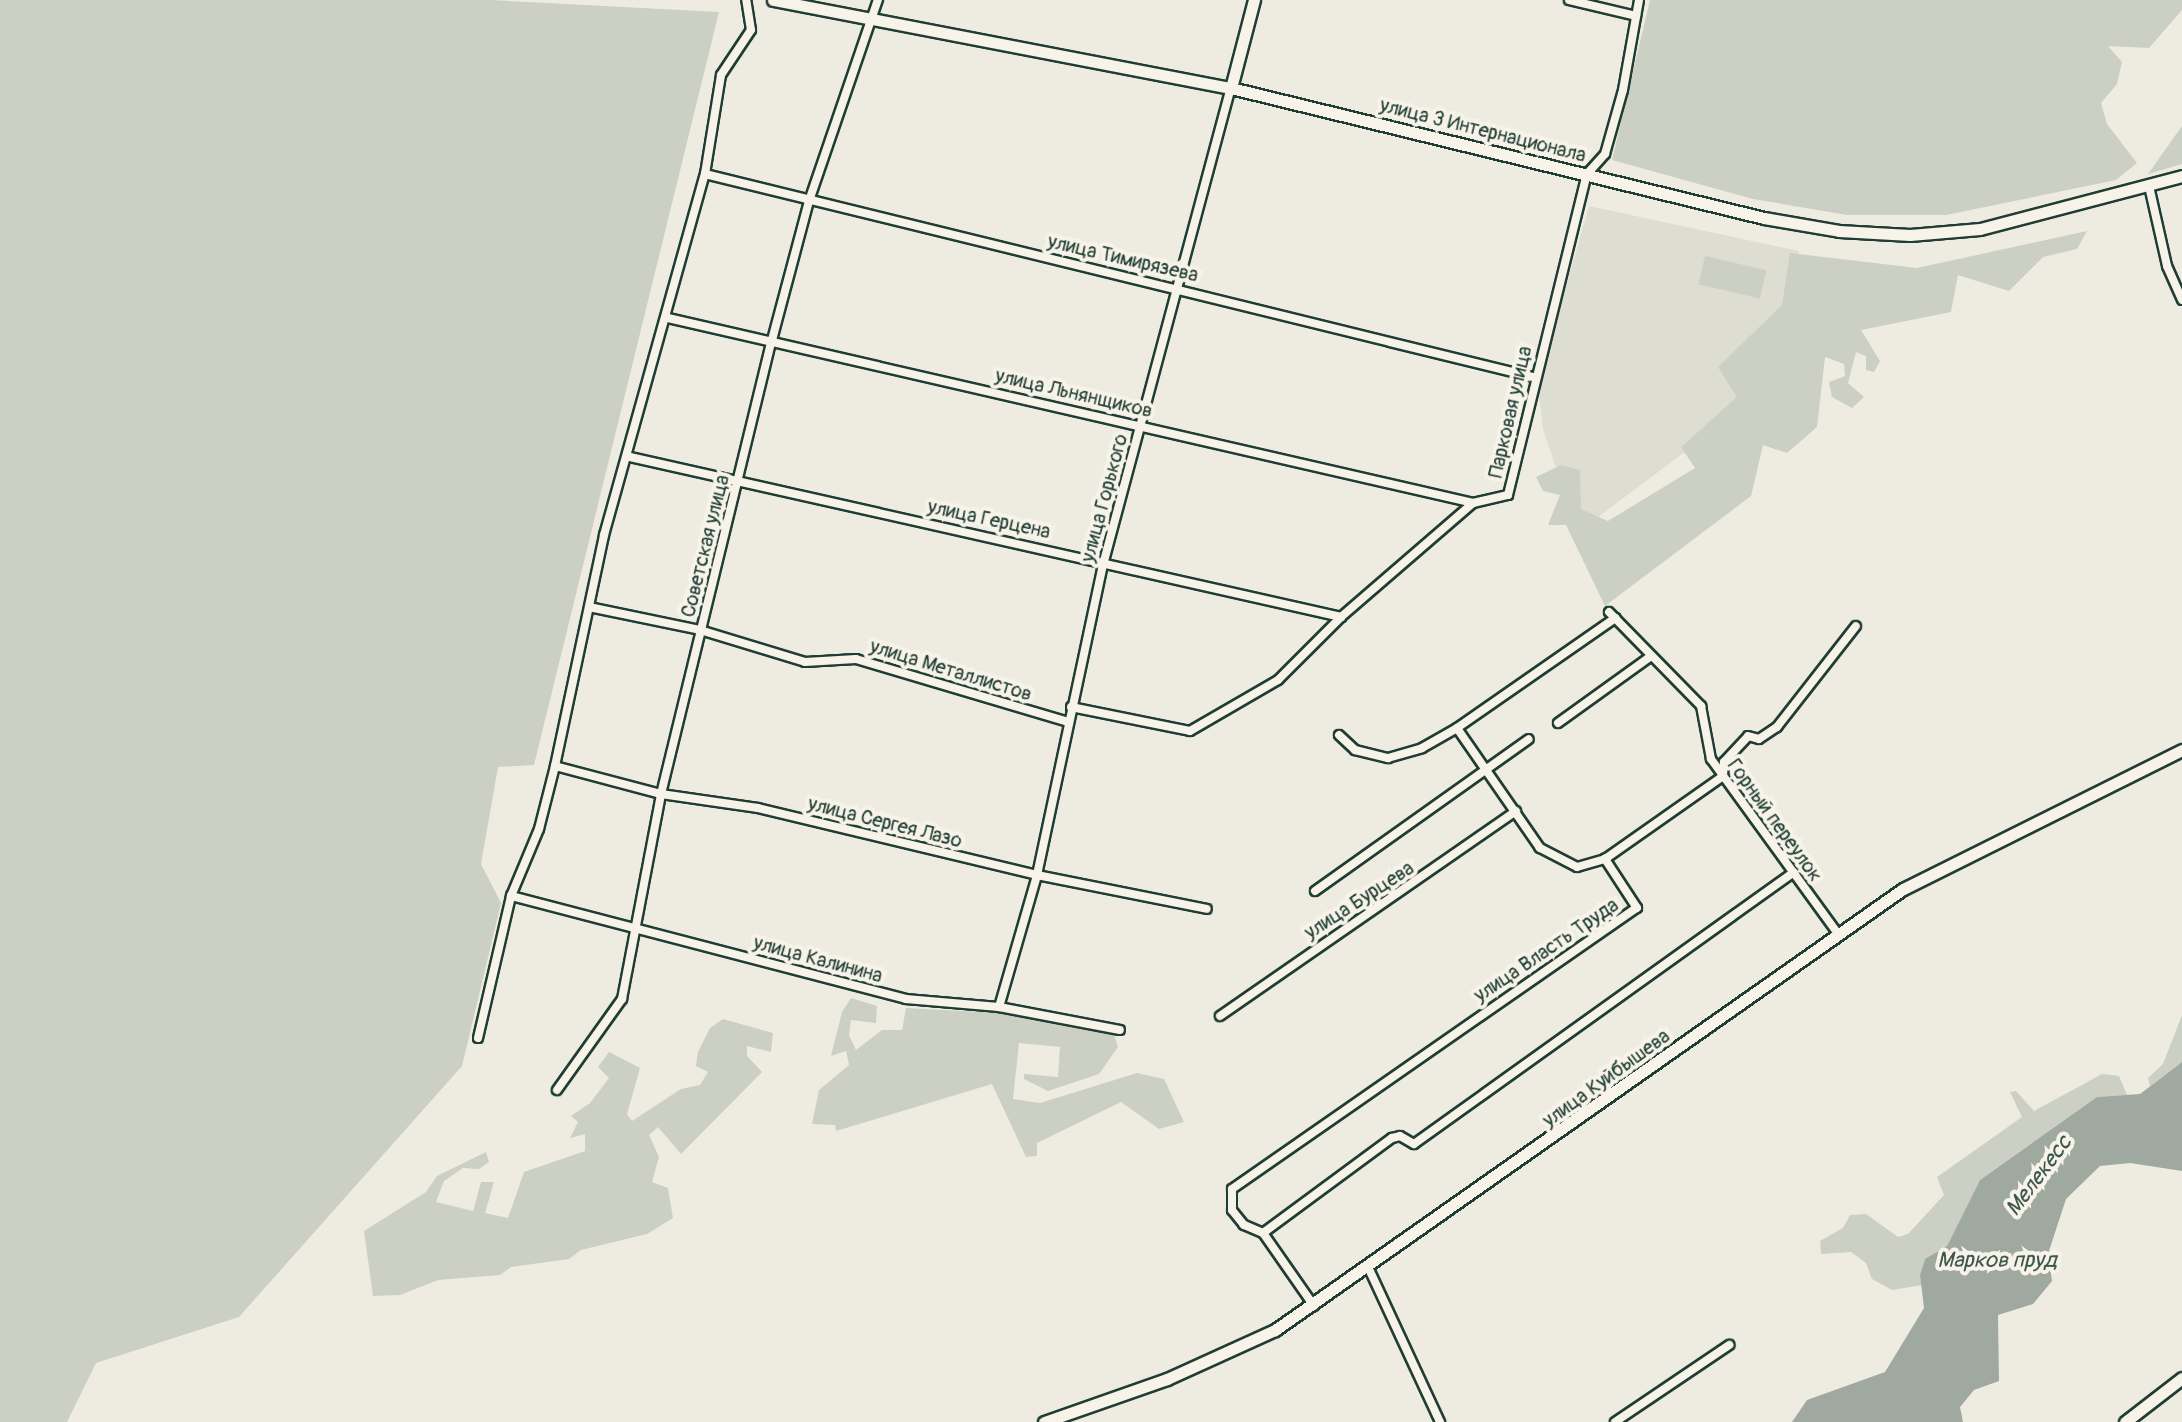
<!DOCTYPE html>
<meta charset="utf-8">
<style>
body{margin:0}
#map{position:relative;width:2182px;height:1422px;overflow:hidden;background:#eeece1;font-family:Pangolin,sans-serif}
div>[style]{position:absolute}
.built>*{inset:0;background:#ddddd2}
.green>*{inset:0;background:#cccfc4;transform-origin:0 0}
.water>*{inset:0;background:#9fa99f}
.roads{filter:drop-shadow(2px 0 #1f3d34) drop-shadow(-2px 0 #1f3d34) drop-shadow(0 2px #1f3d34) drop-shadow(0 -2px #1f3d34)}
.street>*{height:8px;margin:-4px;padding:0 4px;transform-origin:4px;border-radius:4px;background:#f7f3e8}
.secondary>*{height:11px;margin:-5.5px;padding:0 5.5px;transform-origin:5.5px;border-radius:5.5px;background:#f7f3e8}
span{translate:-50% -50%;white-space:nowrap;text-align:center;line-height:1.15;-webkit-text-stroke:8px #f7f3e8;paint-order:stroke}
.street-label{font-size:20px;color:#1f3d34}
.water-label{font-size:22px;color:#3f584f;font-style:italic}
</style>
<div id="map">
<div class="built">
<i style="clip-path:polygon(1589px 206px,1799px 251px,1788px 314px,1749px 404px,1586px 526px,1565px 494px,1543px 429px,1538px 386px)"></i>
</div>
<div class="green">
<i style="clip-path:polygon(0 0,491px 0,719px 12px,534px 765px,498px 767px,481px 864px,501px 903px,462px 1066px,239px 1317px,96px 1363px,67px 1422px,0 1422px)"></i>
<i style="clip-path:polygon(1650px 0,2182px 0,2182px 10px,2149px 48px,2108px 46px,2122px 62px,2117px 84px,2101px 103px,2107px 124px,2137px 163px,2116px 180px,1946px 215px,1847px 215px,1753px 199px,1612px 160px)"></i>
<i style="clip-path:polygon(2182px 126px,2182px 164px,2148px 174px)"></i>
<i style="clip-path:polygon(2087px 231px,2077px 249px,2043px 257px,2009px 291px,1958px 275px,1951px 312px,1861px 330px,1880px 361px,1874px 372px,1866px 370px,1866px 356px,1856px 352px,1848px 383px,1864px 397px,1852px 408px,1832px 397px,1829px 382px,1845px 376px,1844px 364px,1825px 357px,1817px 427px,1787px 453px,1763px 445px,1751px 496px,1605px 606px,1566px 525px,1548px 525px,1560px 495px,1543px 491px,1536px 477px,1561px 465px,1580px 470px,1581px 509px,1608px 521px,1695px 468px,1681px 447px,1737px 397px,1718px 367px,1782px 305px,1790px 253px,1917px 268px)"></i>
<i style="left:1705px;top:256px;width:63px;height:29px;rotate:13deg"></i>
<i style="clip-path:polygon(851px 998px,877px 1006px,876px 1023px,851px 1020px,849px 1035px,856px 1050px,882px 1030px,902px 1030px,906px 1008px,1000px 1013px,1114px 1035px,1118px 1047px,1099px 1074px,1048px 1091px,1024px 1079px,1024px 1074px,1058px 1077px,1060px 1047px,1019px 1043px,1013px 1099px,1040px 1103px,1137px 1073px,1164px 1079px,1184px 1122px,1159px 1129px,1121px 1102px,1037px 1143px,1037px 1156px,1026px 1157px,992px 1084px,836px 1131px,835px 1125px,812px 1124px,819px 1090px,849px 1065px,846px 1051px,831px 1056px,842px 1012px)"></i>
<i style="clip-path:polygon(2182px 1015px,2182px 1062px,2150px 1086px,2148px 1078px,2163px 1064px)"></i>
<i style="clip-path:polygon(723px 1019px,773px 1033px,771px 1052px,747px 1046px,747px 1056px,762px 1072px,681px 1154px,658px 1127px,649px 1135px,659px 1157px,652px 1182px,668px 1188px,673px 1218px,647px 1234px,581px 1250px,569px 1259px,511px 1267px,500px 1275px,438px 1280px,400px 1295px,373px 1296px,364px 1231px,426px 1192px,437px 1176px,486px 1152px,489px 1162px,479px 1169px,463px 1168px,444px 1181px,436px 1202px,473px 1211px,481px 1182px,494px 1182px,485px 1213px,508px 1218px,524px 1172px,585px 1151px,585px 1134px,570px 1138px,578px 1122px,571px 1116px,590px 1103px,609px 1078px,598px 1067px,609px 1052px,640px 1068px,627px 1114px,632px 1121px,681px 1089px,700px 1085px,708px 1072px,696px 1066px,698px 1052px,710px 1028px)"></i>
<i style="clip-path:polygon(2102px 1074px,2119px 1076px,2127px 1095px,2097px 1097px,1980px 1180px,1947px 1246px,1925px 1259px,1920px 1275px,1923px 1285px,1892px 1290px,1872px 1279px,1866px 1263px,1851px 1252px,1821px 1254px,1820px 1241px,1843px 1228px,1850px 1215px,1866px 1214px,1898px 1237px,1908px 1234px,1944px 1195px,1937px 1177px,2022px 1117px,2010px 1092px,2016px 1091px,2034px 1111px)"></i>
</div>
<div class="water">
<i style="clip-path:polygon(2182px 1062px,2182px 1171px,2130px 1163px,2100px 1166px,2066px 1199px,2048px 1254px,2052px 1281px,2033px 1304px,1998px 1315px,1999px 1381px,1974px 1390px,1960px 1407px,1963px 1422px,1792px 1422px,1807px 1400px,1885px 1372px,1924px 1308px,1920px 1275px,1925px 1259px,1947px 1246px,1980px 1180px,2097px 1097px,2140px 1094px)"></i>
</div>
<div class="roads">
<div class="street">
<i style="left:1569px;top:0;width:69px;rotate:13.4deg"></i>
<i style="left:705px;top:174px;width:853px;rotate:13.78deg"></i>
<i style="left:2149px;top:186px;width:82px;rotate:77.3deg"></i>
<i style="left:2167px;top:266px;width:37px;rotate:66deg"></i>
<i style="left:668px;top:318px;width:826px;rotate:12.94deg"></i>
<i style="left:630px;top:457px;width:729px;rotate:12.68deg"></i>
<i style="left:589px;top:607px;width:113px;rotate:11.7deg"></i>
<i style="left:700px;top:630px;width:110px;rotate:16.9deg"></i>
<i style="left:805px;top:662px;width:51px;rotate:-3.4deg"></i>
<i style="left:856px;top:659px;width:222px;rotate:16.5deg"></i>
<i style="left:1609px;top:612px;width:132px;rotate:45.6deg"></i>
<i style="left:1701px;top:706px;width:54px;rotate:79.3deg"></i>
<i style="left:1711px;top:759px;width:216px;rotate:54deg"></i>
<i style="left:1071px;top:707px;width:121px;rotate:11.4deg"></i>
<i style="left:1190px;top:731px;width:102px;rotate:-30.1deg"></i>
<i style="left:1278px;top:680px;width:89px;rotate:-45deg"></i>
<i style="left:1341px;top:617px;width:174px;rotate:-40.8deg"></i>
<i style="left:1473px;top:503px;width:36px;rotate:-13deg"></i>
<i style="left:1508px;top:495px;width:331px;rotate:-76.2deg"></i>
<i style="left:1587px;top:174px;width:27px;rotate:-48deg"></i>
<i style="left:1605px;top:154px;width:66px;rotate:-74.3deg"></i>
<i style="left:1623px;top:90px;width:91px;rotate:-79.9deg"></i>
<i style="left:1558px;top:723px;width:113px;rotate:-35.7deg"></i>
<i style="left:1339px;top:735px;width:22px;rotate:43deg"></i>
<i style="left:1355px;top:750px;width:34px;rotate:14deg"></i>
<i style="left:1388px;top:758px;width:35px;rotate:-16deg"></i>
<i style="left:1422px;top:748px;width:40px;rotate:-29.7deg"></i>
<i style="left:555px;top:766px;width:110px;rotate:14.8deg"></i>
<i style="left:661px;top:794px;width:98px;rotate:8.2deg"></i>
<i style="left:758px;top:808px;width:287px;rotate:13.5deg"></i>
<i style="left:1037px;top:875px;width:173px;rotate:11.3deg"></i>
<i style="left:1605px;top:859px;width:29px;rotate:164deg"></i>
<i style="left:1577px;top:867px;width:42px;rotate:-152.8deg"></i>
<i style="left:1540px;top:848px;width:146px;rotate:-124.7deg"></i>
<i style="left:1457px;top:728px;width:193px;rotate:-34.8deg"></i>
<i style="left:1315px;top:891px;width:262px;rotate:-35.4deg"></i>
<i style="left:511px;top:896px;width:408px;rotate:14.6deg"></i>
<i style="left:906px;top:999px;width:93px;rotate:4.9deg"></i>
<i style="left:999px;top:1007px;width:123px;rotate:10.8deg"></i>
<i style="left:999px;top:1007px;width:137px;rotate:-73.9deg"></i>
<i style="left:1037px;top:875px;width:321px;rotate:-78deg"></i>
<i style="left:1104px;top:561px;width:490px;rotate:-75deg"></i>
<i style="left:1220px;top:1016px;width:360px;rotate:-34.7deg"></i>
<i style="left:478px;top:1038px;width:146px;rotate:-76.9deg"></i>
<i style="left:511px;top:896px;width:73px;rotate:-67.3deg"></i>
<i style="left:539px;top:829px;width:65px;rotate:-75.7deg"></i>
<i style="left:555px;top:766px;width:236px;rotate:-78deg"></i>
<i style="left:604px;top:535px;width:375px;rotate:-74.4deg"></i>
<i style="left:705px;top:174px;width:100px;rotate:-80.8deg"></i>
<i style="left:721px;top:75px;width:54px;rotate:-56.3deg"></i>
<i style="left:751px;top:30px;width:30px;rotate:-99deg"></i>
<i style="left:557px;top:1090px;width:112px;rotate:-54.5deg"></i>
<i style="left:622px;top:999px;width:209px;rotate:-79.2deg"></i>
<i style="left:661px;top:794px;width:467px;rotate:-76.3deg"></i>
<i style="left:772px;top:340px;width:144px;rotate:-75.1deg"></i>
<i style="left:809px;top:201px;width:213px;rotate:-71.1deg"></i>
<i style="left:1263px;top:1233px;width:160px;rotate:-36.4deg"></i>
<i style="left:1392px;top:1138px;width:8px;rotate:-14deg"></i>
<i style="left:1400px;top:1136px;width:16px;rotate:30deg"></i>
<i style="left:1414px;top:1144px;width:467px;rotate:-35.6deg"></i>
<i style="left:1369px;top:1269px;width:169px;rotate:65.1deg"></i>
<i style="left:1314px;top:1306px;width:89px;rotate:-124.9deg"></i>
<i style="left:1263px;top:1233px;width:21px;rotate:-157deg"></i>
<i style="left:1244px;top:1225px;width:19px;rotate:-129deg"></i>
<i style="left:1232px;top:1210px;width:21px;rotate:-90deg"></i>
<i style="left:1232px;top:1189px;width:493px;rotate:-34.8deg"></i>
<i style="left:1637px;top:908px;width:59px;rotate:-123.1deg"></i>
<i style="left:1605px;top:859px;width:144px;rotate:-35.1deg"></i>
<i style="left:1723px;top:776px;width:14px;rotate:-86deg"></i>
<i style="left:1724px;top:762px;width:35px;rotate:-47deg"></i>
<i style="left:1748px;top:736px;width:11px;rotate:15deg"></i>
<i style="left:1759px;top:739px;width:22px;rotate:-34deg"></i>
<i style="left:1777px;top:727px;width:128px;rotate:-52deg"></i>
<i style="left:1615px;top:1422px;width:138px;rotate:-34deg"></i>
</div>
<div class="secondary">
<i style="left:773px;top:0;width:466px;rotate:10.9deg"></i>
<i style="left:1231px;top:88px;width:549px;rotate:13.71deg"></i>
<i style="left:1764px;top:218px;width:76px;rotate:9.8deg"></i>
<i style="left:1839px;top:231px;width:71px;rotate:3.2deg"></i>
<i style="left:1910px;top:235px;width:70px;rotate:-4.9deg"></i>
<i style="left:1980px;top:229px;width:209px;rotate:-14.7deg"></i>
<i style="left:1231px;top:88px;width:91px;rotate:-75.4deg"></i>
<i style="left:1044px;top:1422px;width:130px;rotate:-19.3deg"></i>
<i style="left:1167px;top:1379px;width:119px;rotate:-24.4deg"></i>
<i style="left:1275px;top:1330px;width:767px;rotate:-35.08deg"></i>
<i style="left:1903px;top:889px;width:312px;rotate:-26.5deg"></i>
<i style="left:2125px;top:1422px;width:72px;rotate:-37.7deg"></i>
</div>
</div>
<div class="street-label">
<span style="left:1483px;top:130px;rotate:14deg">улица 3 Интернационала</span>
<span style="left:1123px;top:258px;rotate:13deg">улица Тимирязева</span>
<span style="left:1074px;top:393px;rotate:13deg">улица Льнянщиков</span>
<span style="left:1510px;top:412px;rotate:-77deg">Парковая улица</span>
<span style="left:1104px;top:498px;rotate:-75deg">улица Горького</span>
<span style="left:989px;top:519px;rotate:12deg">улица Герцена</span>
<span style="left:705px;top:546px;rotate:-76deg">Советская улица</span>
<span style="left:951px;top:670px;rotate:17deg">улица Металлистов</span>
<span style="left:1775px;top:820px;rotate:54deg">Горный переулок</span>
<span style="left:885px;top:822px;rotate:14deg">улица Сергея Лазо</span>
<span style="left:1359px;top:900px;rotate:-33deg">улица Бурцева</span>
<span style="left:1546px;top:950px;rotate:-34deg">улица Власть Труда</span>
<span style="left:818px;top:959px;rotate:15deg">улица Калинина</span>
<span style="left:1606px;top:1078px;rotate:-36deg">улица Куйбышева</span>
</div>
<div class="water-label">
<span style="left:2039px;top:1176px;rotate:-53deg">Мелекесс</span>
<span style="left:1997px;top:1261px">Марков пруд</span>
</div>
</div>
